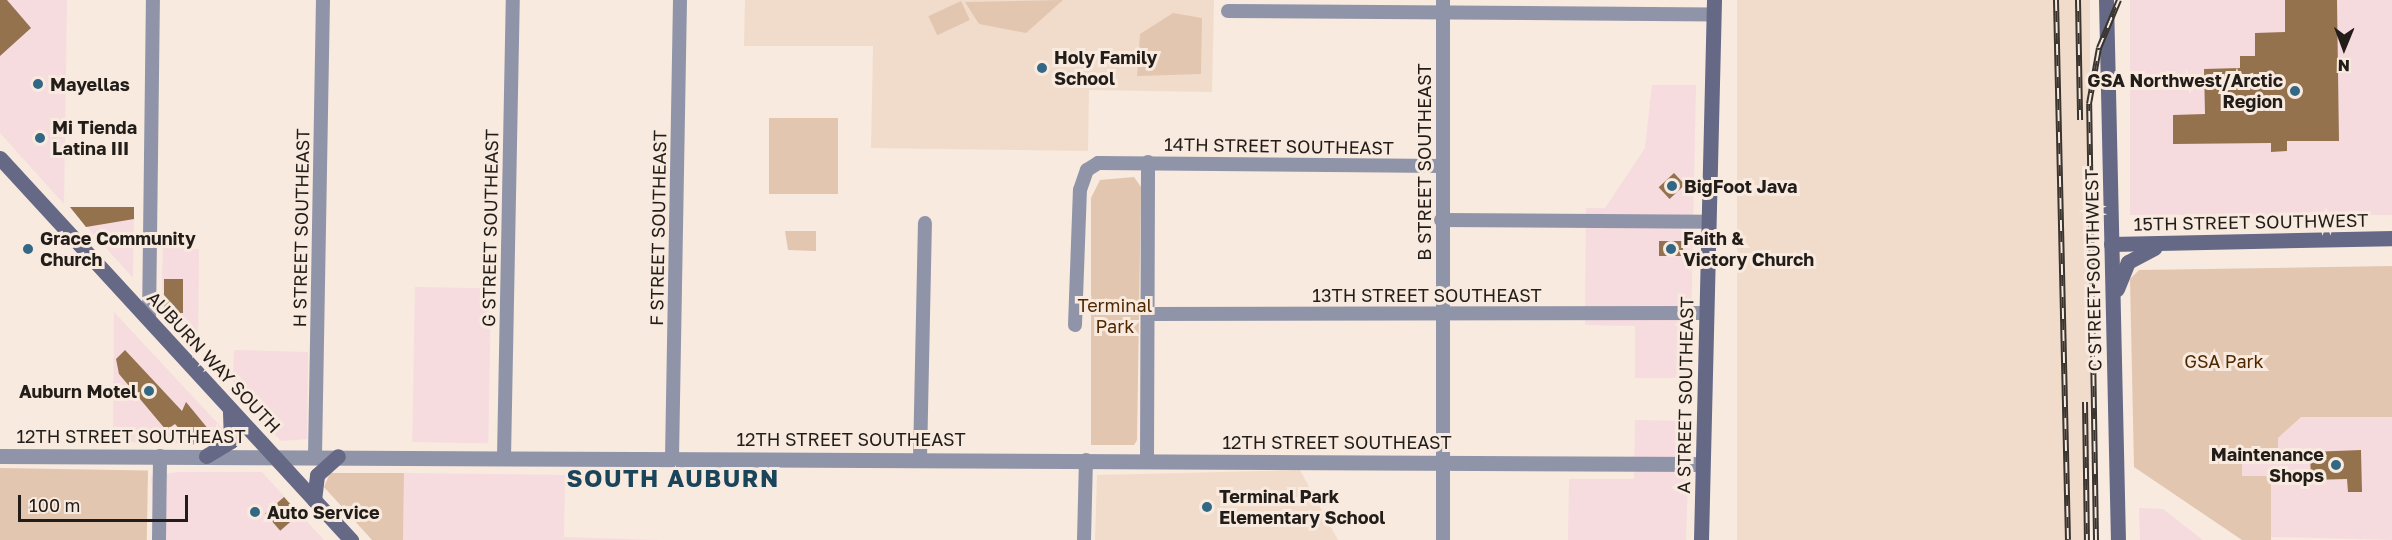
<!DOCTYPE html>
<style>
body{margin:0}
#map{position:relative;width:2392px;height:540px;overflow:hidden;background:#f8eadf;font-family:"Golos Text",sans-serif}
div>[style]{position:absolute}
.commercial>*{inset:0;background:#f6dbdf;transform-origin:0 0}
.industrial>*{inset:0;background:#f6dbde;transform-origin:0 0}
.built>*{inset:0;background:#f1dccc;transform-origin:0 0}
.green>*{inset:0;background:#e2c6b0;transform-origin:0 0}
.building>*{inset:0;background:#94724e;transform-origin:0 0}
.minor>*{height:14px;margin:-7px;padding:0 7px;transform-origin:7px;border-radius:7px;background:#9094a8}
.tertiary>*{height:15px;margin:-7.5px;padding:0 7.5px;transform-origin:7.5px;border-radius:7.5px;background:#9094a8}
.secondary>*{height:15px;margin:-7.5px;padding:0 7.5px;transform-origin:7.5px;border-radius:7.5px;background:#656986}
.rail>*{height:6px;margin-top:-3px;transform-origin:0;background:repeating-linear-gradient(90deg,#f8eadf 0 11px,#3b3530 0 22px);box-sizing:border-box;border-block:2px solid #3b3530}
.dots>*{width:16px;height:16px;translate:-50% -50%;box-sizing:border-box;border:3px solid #f8eadf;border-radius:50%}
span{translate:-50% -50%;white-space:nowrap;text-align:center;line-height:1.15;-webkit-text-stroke:6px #f8eadf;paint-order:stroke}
.poi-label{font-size:18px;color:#221d19;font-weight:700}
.left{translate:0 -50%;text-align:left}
.right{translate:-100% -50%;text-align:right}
.street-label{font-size:18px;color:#221d19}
.park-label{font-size:18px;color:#502800}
.district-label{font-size:24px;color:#19445a;font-weight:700;letter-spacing:1.5px}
.north{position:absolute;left:2314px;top:18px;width:60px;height:60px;-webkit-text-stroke:4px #f8eadf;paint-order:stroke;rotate:181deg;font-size:16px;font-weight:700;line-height:24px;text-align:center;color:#221d19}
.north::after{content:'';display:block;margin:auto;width:21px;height:27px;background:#221d19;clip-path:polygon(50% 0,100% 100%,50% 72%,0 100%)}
.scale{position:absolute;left:18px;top:495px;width:170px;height:27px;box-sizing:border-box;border:3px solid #221d19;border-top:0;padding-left:8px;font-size:18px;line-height:21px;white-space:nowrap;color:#221d19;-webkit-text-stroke:4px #f8eadf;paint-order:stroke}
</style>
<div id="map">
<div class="commercial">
<i style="clip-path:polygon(0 0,67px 0,64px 204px,0 133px)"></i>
<i style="clip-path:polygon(1652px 85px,1696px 85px,1690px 378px,1635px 378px,1635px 326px,1585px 325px,1586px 208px,1605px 208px,1645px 148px)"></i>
<i style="clip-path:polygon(69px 207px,134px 207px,133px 278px)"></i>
<i style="clip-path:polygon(163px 248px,199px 249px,198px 348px,161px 311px)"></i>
<i style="left:415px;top:287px;width:76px;height:155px;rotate:1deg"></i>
<i style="clip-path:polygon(114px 312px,222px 428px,217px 444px,113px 442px)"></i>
<i style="clip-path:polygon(234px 350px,308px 352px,307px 439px,281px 441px,233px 387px)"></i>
<i style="clip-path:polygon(1635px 420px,1690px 421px,1686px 540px,1568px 540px,1569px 479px,1634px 479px)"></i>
<i style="clip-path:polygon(178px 472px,262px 472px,324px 540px,156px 540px,151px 476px)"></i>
<i style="clip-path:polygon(404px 473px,565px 475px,564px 537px,660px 540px,403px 540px)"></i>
</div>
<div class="industrial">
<i style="left:2130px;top:0;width:262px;height:215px"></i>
<i style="clip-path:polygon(2301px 417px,2392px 417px,2392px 540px,2271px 537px,2271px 477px,2242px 476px,2242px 451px,2277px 450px,2278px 438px)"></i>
<i style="clip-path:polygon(2139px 508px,2163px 509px,2203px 540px,2140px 540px)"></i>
</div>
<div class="built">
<i style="clip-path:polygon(745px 0,1214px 0,1212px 92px,1089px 90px,1088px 151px,871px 148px,873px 46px,744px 46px)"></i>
<i style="left:1737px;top:0;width:353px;height:540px"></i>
<i style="clip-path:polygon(1300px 470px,1338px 540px,1095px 540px,1097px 475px)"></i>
</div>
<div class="green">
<i style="clip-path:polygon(1063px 0,1026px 33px,979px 24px,965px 2px)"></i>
<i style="left:961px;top:1px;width:21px;height:36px;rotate:65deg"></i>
<i style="clip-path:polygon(1173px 13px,1202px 18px,1201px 74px,1137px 76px,1140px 34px)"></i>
<i style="left:769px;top:118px;width:69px;height:76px"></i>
<i style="clip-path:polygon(1134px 177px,1141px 187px,1137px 440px,1134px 445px,1091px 445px,1091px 198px,1100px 180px)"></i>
<i style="clip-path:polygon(785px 231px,816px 231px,816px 251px,788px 250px)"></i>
<i style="clip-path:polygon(2392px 266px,2392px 417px,2301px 417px,2278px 438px,2278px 450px,2242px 451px,2242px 476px,2271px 476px,2271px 540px,2242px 540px,2134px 467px,2130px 279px,2139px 270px)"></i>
<i style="left:0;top:468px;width:148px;height:72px;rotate:1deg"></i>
<i style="clip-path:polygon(330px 473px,404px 473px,403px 540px,372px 540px,324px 487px)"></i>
</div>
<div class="building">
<i style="clip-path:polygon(0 0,7px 0,31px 28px,0 56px)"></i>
<i style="clip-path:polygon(2285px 0,2337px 0,2339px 141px,2287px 141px,2287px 151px,2271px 152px,2271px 143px,2173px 144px,2173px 115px,2205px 114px,2204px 69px,2240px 68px,2240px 56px,2255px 56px,2255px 33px,2285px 32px)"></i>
<i style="left:1674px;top:173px;width:16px;height:21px;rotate:47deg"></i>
<i style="clip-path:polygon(70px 207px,134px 207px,134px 219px,86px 227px)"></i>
<i style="left:1659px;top:241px;width:24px;height:15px"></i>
<i style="left:164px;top:279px;width:19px;height:34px"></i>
<i style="clip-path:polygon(125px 350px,182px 411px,186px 402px,214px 436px,194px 445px,175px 424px,166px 430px,119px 374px,116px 359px)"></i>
<i style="clip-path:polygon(2361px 450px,2362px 492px,2348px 492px,2347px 479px,2311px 480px,2310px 452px)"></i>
<i style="left:284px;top:497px;width:23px;height:25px;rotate:49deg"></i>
</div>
<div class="minor">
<i style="left:1443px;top:0;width:540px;rotate:90deg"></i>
<i style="left:1228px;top:11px;width:486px;rotate:0.4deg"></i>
<i style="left:1441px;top:220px;width:267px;rotate:0.4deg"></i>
<i style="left:1148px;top:314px;width:558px;rotate:-0.1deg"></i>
<i style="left:149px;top:320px;width:320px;rotate:-89.3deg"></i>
<i style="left:1075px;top:325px;width:135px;rotate:-87.9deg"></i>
<i style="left:1080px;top:190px;width:21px;rotate:-71deg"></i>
<i style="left:1087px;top:170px;width:13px;rotate:-32deg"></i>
<i style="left:1098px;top:163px;width:344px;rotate:0.5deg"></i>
<i style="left:315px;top:456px;width:456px;rotate:-89deg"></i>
<i style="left:504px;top:457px;width:457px;rotate:-88.9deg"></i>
<i style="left:672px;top:458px;width:458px;rotate:-89deg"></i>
<i style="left:920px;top:459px;width:236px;rotate:-88.8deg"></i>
<i style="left:1147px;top:461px;width:299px;rotate:-89.8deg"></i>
<i style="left:159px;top:540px;width:84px;rotate:-89.3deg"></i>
<i style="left:1084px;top:540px;width:80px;rotate:-88.6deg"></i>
</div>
<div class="tertiary">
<i style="left:0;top:456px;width:1702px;rotate:0.27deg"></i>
</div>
<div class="secondary">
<i style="left:2106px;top:0;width:540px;rotate:88.73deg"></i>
<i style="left:0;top:158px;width:519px;rotate:47.42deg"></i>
<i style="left:2111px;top:244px;width:281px;rotate:-1.2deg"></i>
<i style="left:2117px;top:289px;width:29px;rotate:-68deg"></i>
<i style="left:2128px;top:262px;width:30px;rotate:-28deg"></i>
<i style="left:206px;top:456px;width:29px;rotate:-31deg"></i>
<i style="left:231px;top:441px;width:32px;rotate:-92deg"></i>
<i style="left:314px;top:500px;width:25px;rotate:-83deg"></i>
<i style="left:317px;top:475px;width:28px;rotate:-42deg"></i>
<i style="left:1701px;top:540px;width:540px;rotate:-88.62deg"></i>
</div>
<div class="rail">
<i style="left:2056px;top:0;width:540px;rotate:88.73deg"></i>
<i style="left:2078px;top:0;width:120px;rotate:89deg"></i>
<i style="left:2085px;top:402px;width:138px;rotate:89.2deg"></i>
<i style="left:2096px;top:540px;width:436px;rotate:-90.9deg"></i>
<i style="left:2089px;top:104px;width:57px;rotate:-79.9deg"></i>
<i style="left:2099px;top:48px;width:52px;rotate:-67.4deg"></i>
</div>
<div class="dots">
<i style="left:1042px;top:68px;background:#336884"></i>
<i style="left:38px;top:84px;background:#336884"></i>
<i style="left:2295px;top:91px;background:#336884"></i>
<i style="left:40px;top:138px;background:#336884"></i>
<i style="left:1672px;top:186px;background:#336884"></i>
<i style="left:28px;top:249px;background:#336884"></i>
<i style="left:1671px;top:249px;background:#336884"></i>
<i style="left:149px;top:391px;background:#336884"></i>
<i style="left:2336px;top:465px;background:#336884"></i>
<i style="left:1207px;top:507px;background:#336884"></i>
<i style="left:255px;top:512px;background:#336884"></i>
</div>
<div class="poi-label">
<span class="left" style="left:1054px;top:68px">Holy Family<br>School</span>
<span class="right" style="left:2283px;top:91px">GSA Northwest/Arctic<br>Region</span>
<span class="left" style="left:50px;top:84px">Mayellas</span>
<span class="left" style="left:52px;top:138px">Mi Tienda<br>Latina III</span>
<span class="left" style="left:1684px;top:186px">BigFoot Java</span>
<span class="left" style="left:40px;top:249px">Grace Community<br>Church</span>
<span class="left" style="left:1683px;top:249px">Faith &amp;<br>Victory Church</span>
<span class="right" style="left:137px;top:391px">Auburn Motel</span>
<span class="right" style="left:2324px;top:465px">Maintenance<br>Shops</span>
<span class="left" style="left:1219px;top:507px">Terminal Park<br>Elementary School</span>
<span class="left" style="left:267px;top:512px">Auto Service</span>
</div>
<div class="street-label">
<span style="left:1279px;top:146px;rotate:1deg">14TH STREET SOUTHEAST</span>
<span style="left:1424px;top:162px;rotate:-90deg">B STREET SOUTHEAST</span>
<span style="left:2251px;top:222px;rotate:-1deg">15TH STREET SOUTHWEST</span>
<span style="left:301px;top:228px;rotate:-89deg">H STREET SOUTHEAST</span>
<span style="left:490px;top:228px;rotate:-89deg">G STREET SOUTHEAST</span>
<span style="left:658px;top:228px;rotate:-89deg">F STREET SOUTHEAST</span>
<span style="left:2093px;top:270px;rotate:-91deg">C STREET SOUTHWEST</span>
<span style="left:1427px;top:295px">13TH STREET SOUTHEAST</span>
<span style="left:214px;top:362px;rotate:47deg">AUBURN WAY SOUTH</span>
<span style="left:1685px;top:395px;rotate:-89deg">A STREET SOUTHEAST</span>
<span style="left:131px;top:436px">12TH STREET SOUTHEAST</span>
<span style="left:851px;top:439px">12TH STREET SOUTHEAST</span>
<span style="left:1337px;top:442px">12TH STREET SOUTHEAST</span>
</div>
<div class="park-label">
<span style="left:1115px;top:316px">Terminal<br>Park</span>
<span style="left:2224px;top:361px">GSA Park</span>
</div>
<div class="district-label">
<span style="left:673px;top:478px">SOUTH AUBURN</span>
</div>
<div class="north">N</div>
<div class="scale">100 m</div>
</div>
